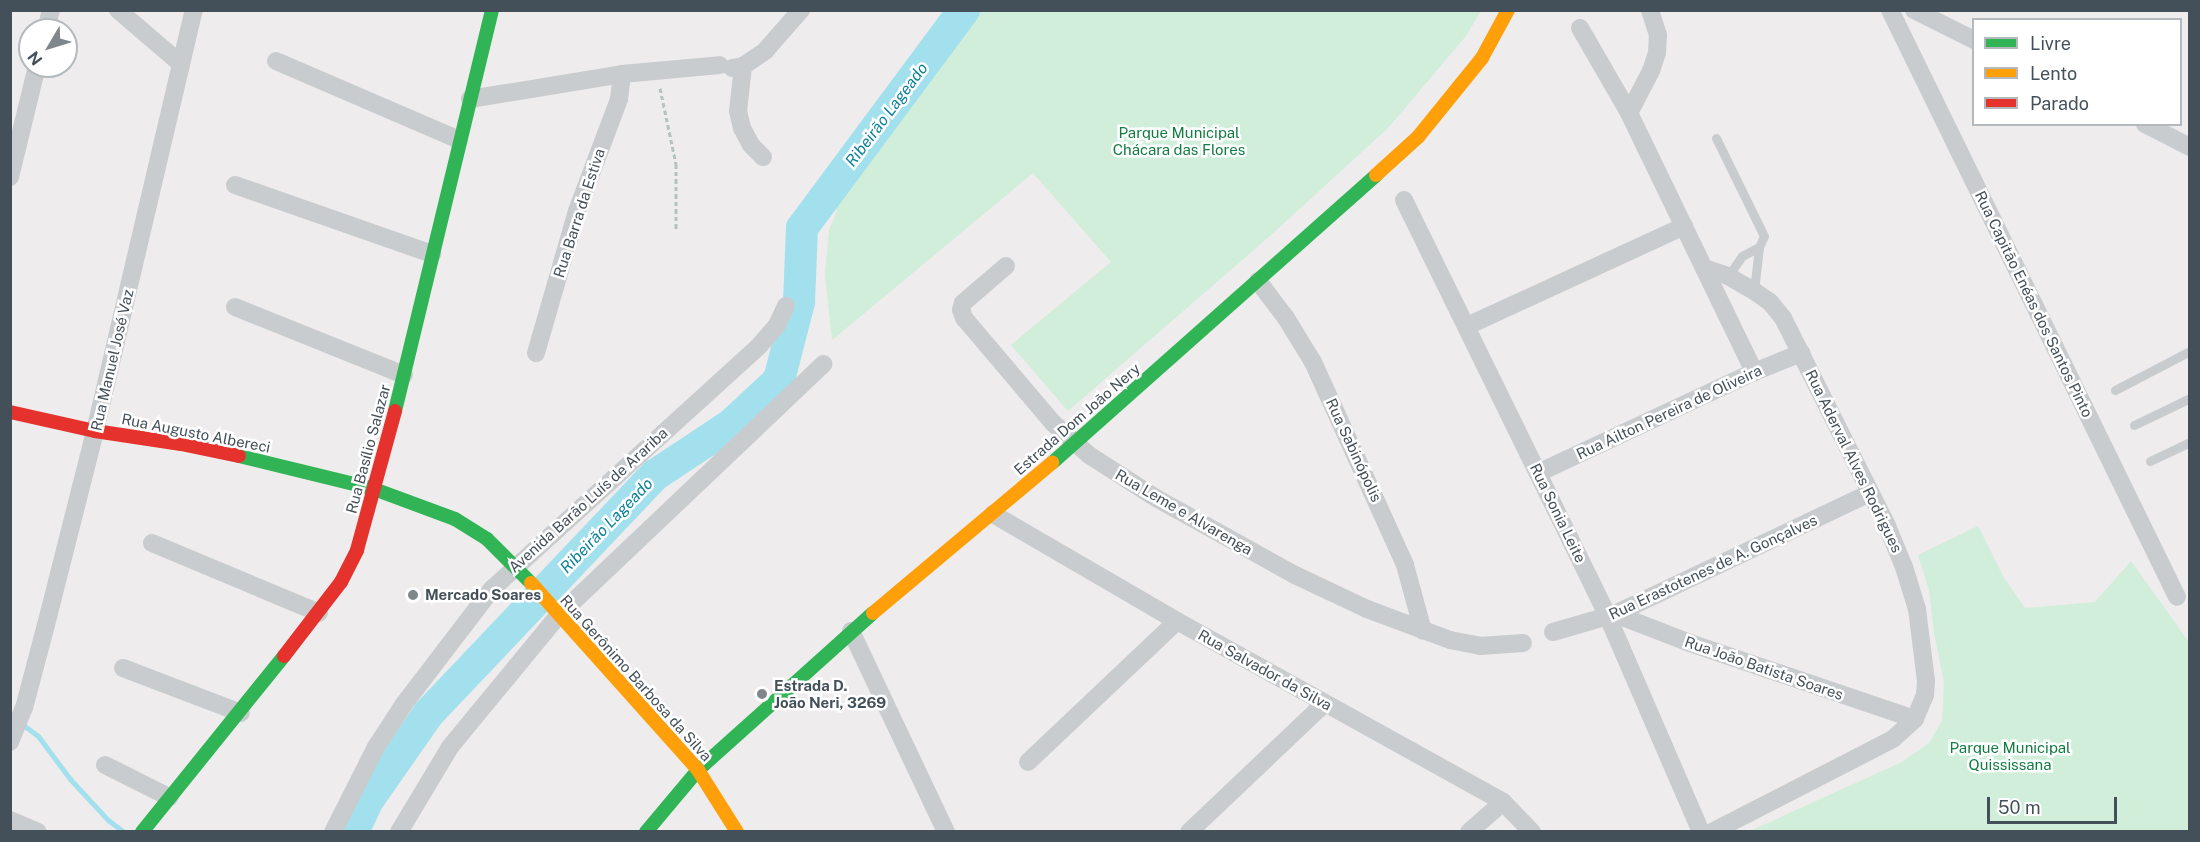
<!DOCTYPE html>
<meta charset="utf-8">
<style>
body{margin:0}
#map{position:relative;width:2200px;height:842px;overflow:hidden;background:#eeecec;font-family:"Public Sans",sans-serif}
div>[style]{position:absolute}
.green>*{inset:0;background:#d0eed9}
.stream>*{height:5px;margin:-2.5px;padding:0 2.5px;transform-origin:2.5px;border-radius:2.5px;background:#a3e0ed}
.river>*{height:32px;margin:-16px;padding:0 16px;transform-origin:16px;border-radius:16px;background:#a3e0ed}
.path>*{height:3px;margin-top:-1.5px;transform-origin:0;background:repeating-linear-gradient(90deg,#b5c2bd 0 4.5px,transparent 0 7.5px)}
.lane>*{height:9px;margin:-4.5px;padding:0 4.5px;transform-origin:4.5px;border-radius:4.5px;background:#c9ccce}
.street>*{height:18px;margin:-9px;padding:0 9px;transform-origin:9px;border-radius:9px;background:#c9ccce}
.fast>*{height:14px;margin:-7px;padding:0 7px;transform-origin:7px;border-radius:7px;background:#30b455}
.slow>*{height:14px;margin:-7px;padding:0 7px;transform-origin:7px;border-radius:7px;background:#ff9f0a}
.jam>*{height:14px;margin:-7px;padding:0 7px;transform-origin:7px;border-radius:7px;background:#e5322d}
.dots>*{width:16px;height:16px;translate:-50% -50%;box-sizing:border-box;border:3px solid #fff;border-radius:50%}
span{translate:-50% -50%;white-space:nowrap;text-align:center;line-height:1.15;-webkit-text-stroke:5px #fff;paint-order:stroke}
.park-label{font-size:15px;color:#147b43}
.street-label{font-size:15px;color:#445059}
.poi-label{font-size:15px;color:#445059;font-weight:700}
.left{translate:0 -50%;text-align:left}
.water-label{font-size:16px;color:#0a8198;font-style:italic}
.frame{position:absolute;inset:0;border:12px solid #445059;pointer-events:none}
.legend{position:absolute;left:1972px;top:18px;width:210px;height:108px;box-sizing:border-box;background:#fff;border:2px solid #b4b9bd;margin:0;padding:8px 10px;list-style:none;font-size:18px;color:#445059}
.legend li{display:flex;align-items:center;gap:12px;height:30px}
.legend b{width:30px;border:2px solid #b4b9bd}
.north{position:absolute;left:18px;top:18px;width:60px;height:60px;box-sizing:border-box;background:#fff;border:2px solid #b4b9bd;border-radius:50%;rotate:232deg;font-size:16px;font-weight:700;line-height:24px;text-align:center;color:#445059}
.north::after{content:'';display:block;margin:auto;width:21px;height:27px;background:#80878c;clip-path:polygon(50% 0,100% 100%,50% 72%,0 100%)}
.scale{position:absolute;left:1987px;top:797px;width:130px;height:27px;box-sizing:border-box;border:3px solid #445059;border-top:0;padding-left:8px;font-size:18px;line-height:21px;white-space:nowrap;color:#445059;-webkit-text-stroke:4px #fff;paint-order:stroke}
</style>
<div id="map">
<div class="green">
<i style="clip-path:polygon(969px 11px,969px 10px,1481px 11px,1466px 36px,1388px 128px,1271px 235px,1068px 411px,1011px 345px,1111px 262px,1033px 173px,832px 340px,825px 275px,829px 230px,836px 213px,840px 194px,864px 156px,887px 132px,913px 96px,922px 90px,960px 37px)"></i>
<i style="clip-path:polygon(1978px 526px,2003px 576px,2025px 608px,2095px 602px,2131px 561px,2189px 642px,2189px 831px,1750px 831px,1902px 762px,1929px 743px,1942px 721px,1944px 682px,1934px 633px,1929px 590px,1918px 555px)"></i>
</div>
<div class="stream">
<i style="left:10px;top:715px;width:35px;rotate:37deg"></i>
<i style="left:38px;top:736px;width:54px;rotate:53.3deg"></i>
<i style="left:70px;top:779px;width:56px;rotate:47.2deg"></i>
<i style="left:108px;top:820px;width:20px;rotate:37deg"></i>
</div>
<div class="river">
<i style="left:353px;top:832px;width:35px;rotate:-65deg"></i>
<i style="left:368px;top:800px;width:106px;rotate:-55deg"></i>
<i style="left:429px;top:713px;width:328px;rotate:-46.5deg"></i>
<i style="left:655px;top:475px;width:92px;rotate:-33.5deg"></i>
<i style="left:732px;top:424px;width:64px;rotate:-43.1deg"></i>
<i style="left:779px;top:380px;width:81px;rotate:-75.6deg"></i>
<i style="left:799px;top:302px;width:74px;rotate:-87.7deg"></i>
<i style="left:802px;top:228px;width:272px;rotate:-53.4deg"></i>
</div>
<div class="path">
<i style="left:660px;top:88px;width:78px;rotate:78.1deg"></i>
<i style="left:676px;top:164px;width:66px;rotate:90deg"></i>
</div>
<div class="lane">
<i style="left:1716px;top:138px;width:109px;rotate:63.9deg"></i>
<i style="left:1764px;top:236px;width:12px;rotate:114deg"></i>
<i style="left:1759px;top:247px;width:44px;rotate:96.5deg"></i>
<i style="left:1728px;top:276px;width:24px;rotate:-55deg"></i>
<i style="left:1742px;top:256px;width:19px;rotate:-28deg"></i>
<i style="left:2115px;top:390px;width:85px;rotate:-27.5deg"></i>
<i style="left:2134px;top:425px;width:62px;rotate:-25.7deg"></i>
<i style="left:2150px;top:461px;width:44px;rotate:-25.4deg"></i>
</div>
<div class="street">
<i style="left:118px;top:10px;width:83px;rotate:40.6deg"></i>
<i style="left:1890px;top:10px;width:653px;rotate:63.94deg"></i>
<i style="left:1914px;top:10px;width:67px;rotate:26.6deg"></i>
<i style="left:1580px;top:28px;width:98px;rotate:60deg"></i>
<i style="left:1629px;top:113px;width:288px;rotate:64.2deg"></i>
<i style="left:46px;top:30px;width:21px;rotate:-76deg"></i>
<i style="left:276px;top:61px;width:199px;rotate:23.3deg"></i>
<i style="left:743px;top:66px;width:45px;rotate:96.3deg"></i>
<i style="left:738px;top:111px;width:17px;rotate:77deg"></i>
<i style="left:742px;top:128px;width:19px;rotate:62deg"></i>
<i style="left:751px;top:145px;width:17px;rotate:45deg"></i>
<i style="left:732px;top:68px;width:11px;rotate:-10deg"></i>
<i style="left:743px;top:66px;width:27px;rotate:-34deg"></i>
<i style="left:765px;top:51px;width:55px;rotate:-48.7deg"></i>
<i style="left:470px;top:99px;width:154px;rotate:-9.3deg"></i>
<i style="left:622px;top:74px;width:98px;rotate:-5.2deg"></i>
<i style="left:1629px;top:113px;width:47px;rotate:-62.4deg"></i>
<i style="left:1651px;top:71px;width:19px;rotate:-72deg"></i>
<i style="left:1657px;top:53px;width:18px;rotate:-87deg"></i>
<i style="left:1658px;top:35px;width:26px;rotate:-108deg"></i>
<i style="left:2145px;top:124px;width:51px;rotate:27.1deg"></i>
<i style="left:10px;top:177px;width:114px;rotate:-76.3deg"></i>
<i style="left:235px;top:185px;width:209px;rotate:19.3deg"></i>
<i style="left:1404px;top:200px;width:464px;rotate:63.9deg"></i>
<i style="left:1608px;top:617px;width:234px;rotate:66.6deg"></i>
<i style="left:1006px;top:266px;width:57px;rotate:139.3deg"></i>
<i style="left:963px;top:303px;width:7px;rotate:106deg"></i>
<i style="left:961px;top:310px;width:9px;rotate:69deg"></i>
<i style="left:964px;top:318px;width:138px;rotate:49.7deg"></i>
<i style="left:1053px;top:423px;width:48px;rotate:41.6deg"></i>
<i style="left:1089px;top:455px;width:80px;rotate:32.7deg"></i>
<i style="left:1156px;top:498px;width:159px;rotate:29deg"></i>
<i style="left:1295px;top:575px;width:80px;rotate:25.3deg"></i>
<i style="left:1367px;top:609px;width:89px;rotate:20.5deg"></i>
<i style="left:1450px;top:640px;width:31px;rotate:11deg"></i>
<i style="left:1480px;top:646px;width:43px;rotate:-4deg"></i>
<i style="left:1704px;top:268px;width:25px;rotate:18deg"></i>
<i style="left:1728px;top:276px;width:30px;rotate:30deg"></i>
<i style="left:1754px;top:291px;width:19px;rotate:35deg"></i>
<i style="left:1770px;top:302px;width:21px;rotate:51deg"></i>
<i style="left:1783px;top:318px;width:233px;rotate:63.4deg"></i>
<i style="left:1887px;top:526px;width:44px;rotate:67.5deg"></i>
<i style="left:1904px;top:567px;width:44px;rotate:72.8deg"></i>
<i style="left:1917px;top:609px;width:73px;rotate:82.9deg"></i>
<i style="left:1926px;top:681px;width:14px;rotate:94deg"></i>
<i style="left:1925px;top:695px;width:26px;rotate:113deg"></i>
<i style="left:1915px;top:719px;width:30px;rotate:138deg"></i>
<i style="left:1893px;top:739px;width:203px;rotate:152.8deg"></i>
<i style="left:1258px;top:281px;width:46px;rotate:52.9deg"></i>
<i style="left:1286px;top:318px;width:52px;rotate:58.5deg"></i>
<i style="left:1313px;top:362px;width:223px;rotate:65.6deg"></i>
<i style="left:1405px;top:565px;width:68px;rotate:74.7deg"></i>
<i style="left:235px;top:307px;width:182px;rotate:21.9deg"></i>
<i style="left:1467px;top:326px;width:239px;rotate:-24.7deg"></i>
<i style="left:536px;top:353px;width:148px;rotate:-73.9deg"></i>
<i style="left:577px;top:211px;width:120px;rotate:-69.4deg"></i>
<i style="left:619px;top:99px;width:25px;rotate:-83deg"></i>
<i style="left:1538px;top:473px;width:238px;rotate:-25.1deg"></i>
<i style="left:1754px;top:372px;width:51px;rotate:-22deg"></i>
<i style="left:993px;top:514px;width:213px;rotate:30.2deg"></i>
<i style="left:1177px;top:621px;width:373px;rotate:29deg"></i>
<i style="left:1503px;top:802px;width:42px;rotate:46deg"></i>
<i style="left:152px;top:543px;width:181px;rotate:22.7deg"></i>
<i style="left:1615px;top:614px;width:80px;rotate:21.1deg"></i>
<i style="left:1690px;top:643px;width:237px;rotate:18.7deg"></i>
<i style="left:851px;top:631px;width:222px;rotate:64.7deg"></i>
<i style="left:1553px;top:632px;width:65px;rotate:-16.2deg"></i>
<i style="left:1615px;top:614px;width:282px;rotate:-25.4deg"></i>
<i style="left:123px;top:668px;width:126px;rotate:20.9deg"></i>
<i style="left:10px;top:742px;width:37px;rotate:-68deg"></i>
<i style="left:24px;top:708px;width:86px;rotate:-75.2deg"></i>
<i style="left:46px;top:625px;width:200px;rotate:-75.8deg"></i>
<i style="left:95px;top:431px;width:432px;rotate:-76.8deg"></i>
<i style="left:1028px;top:762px;width:205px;rotate:-43.4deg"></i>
<i style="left:105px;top:765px;width:72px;rotate:26.6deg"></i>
<i style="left:10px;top:820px;width:30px;rotate:23deg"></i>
<i style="left:333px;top:832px;width:95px;rotate:-63.2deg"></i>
<i style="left:376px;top:747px;width:51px;rotate:-56.9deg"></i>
<i style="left:404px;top:704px;width:145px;rotate:-52.6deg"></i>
<i style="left:492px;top:589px;width:361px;rotate:-42.3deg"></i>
<i style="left:759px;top:346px;width:28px;rotate:-49deg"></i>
<i style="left:777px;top:325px;width:21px;rotate:-65deg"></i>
<i style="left:399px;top:832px;width:99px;rotate:-59deg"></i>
<i style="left:450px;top:747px;width:170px;rotate:-50.5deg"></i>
<i style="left:558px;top:616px;width:366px;rotate:-43.5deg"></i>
<i style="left:1189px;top:832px;width:187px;rotate:-43.5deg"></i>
<i style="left:1469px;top:832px;width:45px;rotate:-41.4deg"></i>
</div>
<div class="fast">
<i style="left:395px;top:411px;width:413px;rotate:-76.4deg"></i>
<i style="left:239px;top:456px;width:139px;rotate:13.7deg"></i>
<i style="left:374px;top:489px;width:86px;rotate:20.3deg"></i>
<i style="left:455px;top:519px;width:38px;rotate:32deg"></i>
<i style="left:487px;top:539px;width:62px;rotate:45deg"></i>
<i style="left:1052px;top:463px;width:433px;rotate:-41.6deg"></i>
<i style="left:142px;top:832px;width:226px;rotate:-51.1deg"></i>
<i style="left:646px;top:832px;width:81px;rotate:-50deg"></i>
<i style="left:698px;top:770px;width:235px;rotate:-41.9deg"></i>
</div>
<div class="slow">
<i style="left:1376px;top:175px;width:57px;rotate:-42.1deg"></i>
<i style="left:1418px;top:137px;width:102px;rotate:-51deg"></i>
<i style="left:1482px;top:58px;width:55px;rotate:-61.6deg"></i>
<i style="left:531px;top:583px;width:251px;rotate:48.2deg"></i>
<i style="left:698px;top:770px;width:73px;rotate:57.8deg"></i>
<i style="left:873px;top:613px;width:234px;rotate:-40deg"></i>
</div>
<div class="jam">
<i style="left:10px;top:412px;width:87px;rotate:12.6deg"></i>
<i style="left:95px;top:431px;width:87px;rotate:8.6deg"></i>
<i style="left:181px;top:444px;width:59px;rotate:11.7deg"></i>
<i style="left:284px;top:656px;width:93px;rotate:-52.4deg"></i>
<i style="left:341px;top:582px;width:36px;rotate:-63deg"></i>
<i style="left:357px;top:550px;width:144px;rotate:-74.7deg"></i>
</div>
<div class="dots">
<i style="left:413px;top:595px;background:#80878c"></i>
<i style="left:762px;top:694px;background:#80878c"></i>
</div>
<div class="park-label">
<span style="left:1179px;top:141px">Parque Municipal<br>Chácara das Flores</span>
<span style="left:2010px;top:756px">Parque Municipal<br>Quississana</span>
</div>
<div class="street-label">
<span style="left:579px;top:213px;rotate:-72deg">Rua Barra da Estiva</span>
<span style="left:2034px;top:304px;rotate:64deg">Rua Capitão Enéas dos Santos Pinto</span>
<span style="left:112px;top:360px;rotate:-77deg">Rua Manuel José Vaz</span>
<span style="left:1669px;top:412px;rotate:-25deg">Rua Ailton Pereira de Oliveira</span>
<span style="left:1077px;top:419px;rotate:-41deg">Estrada Dom João Nery</span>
<span style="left:196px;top:433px;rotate:11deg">Rua Augusto Albereci</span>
<span style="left:368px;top:449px;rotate:-75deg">Rua Basílio Salazar</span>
<span style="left:1354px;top:450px;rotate:65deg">Rua Sabinópolis</span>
<span style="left:1854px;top:461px;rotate:64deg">Rua Aderval Alves Rodrigues</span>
<span style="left:588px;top:500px;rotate:-42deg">Avenida Barão Luís de Arariba</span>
<span style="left:1184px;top:512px;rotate:30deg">Rua Leme e Alvarenga</span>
<span style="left:1558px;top:513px;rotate:64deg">Rua Sonia Leite</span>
<span style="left:1713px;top:567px;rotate:-25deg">Rua Erastotenes de A. Gonçalves</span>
<span style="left:1764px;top:668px;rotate:19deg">Rua João Batista Soares</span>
<span style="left:1265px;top:670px;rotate:29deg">Rua Salvador da Silva</span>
<span style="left:636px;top:678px;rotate:48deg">Rua Gerônimo Barbosa da Silva</span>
</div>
<div class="poi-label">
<span class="left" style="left:425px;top:595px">Mercado Soares</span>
<span class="left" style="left:774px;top:694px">Estrada D.<br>João Neri, 3269</span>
</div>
<div class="water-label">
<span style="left:887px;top:115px;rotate:-53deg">Ribeirão Lageado</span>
<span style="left:607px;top:526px;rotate:-46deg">Ribeirão Lageado</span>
</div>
<div class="frame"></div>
<ul class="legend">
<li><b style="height:8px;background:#30b455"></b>Livre</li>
<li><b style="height:8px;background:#ff9f0a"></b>Lento</li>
<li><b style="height:8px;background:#e5322d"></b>Parado</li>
</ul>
<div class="north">N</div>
<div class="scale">50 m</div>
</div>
